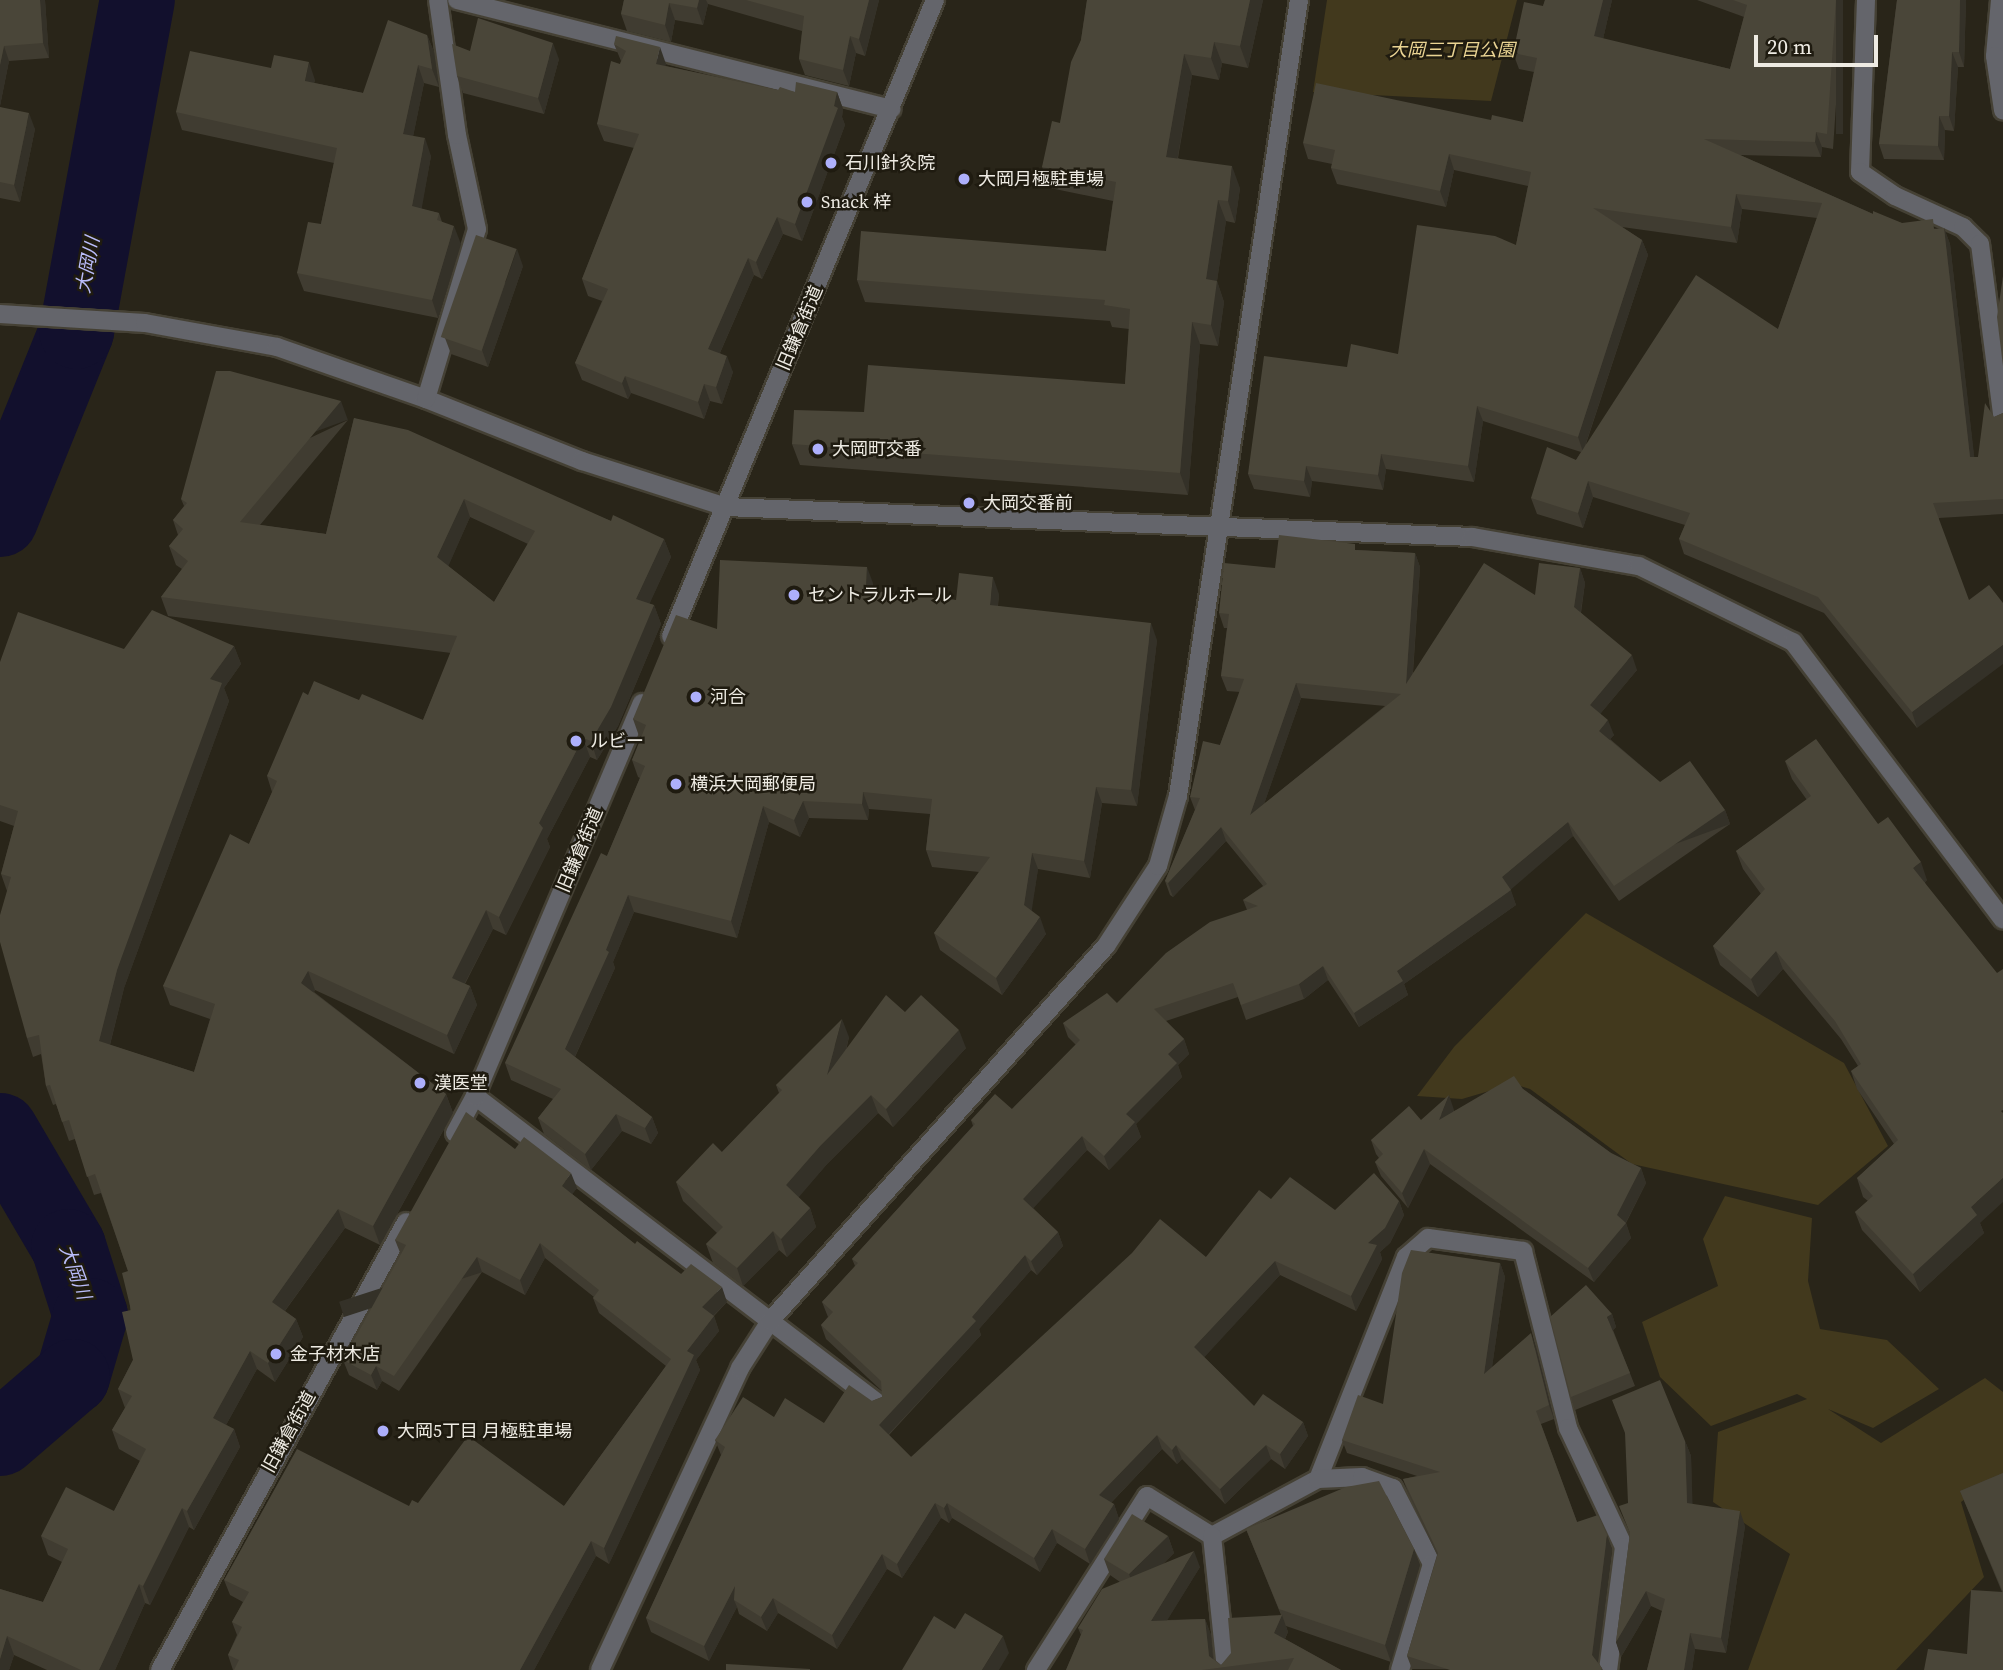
<!DOCTYPE html>
<meta charset="utf-8">
<style>
body{margin:0}
#map{position:relative;width:2003px;height:1670px;overflow:hidden;background:#292519;font-family:"Source Serif 4","Noto Sans JP",serif}
div>[style]{position:absolute}
.green>*{inset:0;background:#42391d}
.river>*{height:75px;margin:-37.5px;padding:0 37.5px;transform-origin:37.5px;border-radius:37.5px;background:#12102d}
.roads{filter:drop-shadow(2px 0 #454135) drop-shadow(-2px 0 #454135) drop-shadow(0 2px #454135) drop-shadow(0 -2px #454135)}
.minor>*{height:18px;margin:-9px;padding:0 9px;transform-origin:9px;border-radius:9px;background:#64656b}
.wall>*{inset:0;background:#403c31}
.shaded-wall>*{inset:0;background:#343128;transform-origin:0 0}
.building>*{inset:0;background:#4a4639;transform-origin:0 0}
.dots>*{width:19px;height:19px;translate:-50% -50%;box-sizing:border-box;border:4px solid #1f1b10;border-radius:50%}
span{translate:-50% -50%;white-space:nowrap;text-align:center;line-height:1.15;-webkit-text-stroke:5px #1f1b10;paint-order:stroke}
.park-label{font-size:18px;color:#ead493;font-style:italic}
.poi-label{font-size:18px;color:#eeebe3}
.left{translate:0 -50%;text-align:left}
.street-label{font-size:18px;color:#eeebe3}
.water-label{font-size:19px;color:#b9bcf9;font-style:italic}
.scale{position:absolute;left:1754px;top:35px;width:124px;height:32px;box-sizing:border-box;border:4px solid #eeebe3;border-top:0;padding-left:9px;font-size:21px;line-height:24px;white-space:nowrap;color:#eeebe3;-webkit-text-stroke:5px #1f1b10;paint-order:stroke}
</style>
<div id="map">
<div class="green">
<i style="clip-path:polygon(1327px 0,1517px 0,1491px 101px,1313px 92px)"></i>
<i style="clip-path:polygon(1586px 913px,1844px 1063px,1888px 1146px,1818px 1205px,1632px 1164px,1530px 1089px,1513px 1084px,1462px 1099px,1417px 1096px,1454px 1047px)"></i>
<i style="clip-path:polygon(1725px 1196px,1812px 1218px,1808px 1281px,1820px 1329px,1887px 1340px,1939px 1389px,1873px 1428px,1828px 1409px,1881px 1443px,1985px 1378px,2003px 1392px,2003px 1474px,1961px 1502px,1984px 1577px,1896px 1670px,1748px 1670px,1790px 1554px,1713px 1502px,1718px 1432px,1807px 1399px,1797px 1394px,1711px 1426px,1660px 1377px,1642px 1322px,1718px 1286px,1703px 1239px)"></i>
</div>
<div class="river">
<i style="left:0;top:519px;width:203px;rotate:-68deg"></i>
<i style="left:76px;top:331px;width:337px;rotate:-79.6deg"></i>
<i style="left:0;top:1130px;width:134px;rotate:59.6deg"></i>
<i style="left:68px;top:1246px;width:72px;rotate:72.3deg"></i>
<i style="left:90px;top:1315px;width:64px;rotate:106.4deg"></i>
<i style="left:72px;top:1376px;width:95px;rotate:139.3deg"></i>
</div>
<div class="roads">
<div class="minor">
<i style="left:457px;top:0;width:448px;rotate:14.1deg"></i>
<i style="left:1866px;top:0;width:172px;rotate:92deg"></i>
<i style="left:1860px;top:172px;width:42px;rotate:34.4deg"></i>
<i style="left:1895px;top:196px;width:75px;rotate:24.5deg"></i>
<i style="left:1963px;top:227px;width:24px;rotate:45deg"></i>
<i style="left:1980px;top:244px;width:179px;rotate:82.6deg"></i>
<i style="left:2000px;top:0;width:56px;rotate:95.1deg"></i>
<i style="left:1995px;top:56px;width:55px;rotate:81.6deg"></i>
<i style="left:0;top:314px;width:145px;rotate:3.6deg"></i>
<i style="left:145px;top:323px;width:134px;rotate:10.3deg"></i>
<i style="left:277px;top:347px;width:158px;rotate:19.2deg"></i>
<i style="left:426px;top:399px;width:168px;rotate:21.7deg"></i>
<i style="left:582px;top:461px;width:151px;rotate:17.7deg"></i>
<i style="left:726px;top:507px;width:747px;rotate:2.3deg"></i>
<i style="left:1472px;top:537px;width:169px;rotate:9.9deg"></i>
<i style="left:1639px;top:566px;width:172px;rotate:26.3deg"></i>
<i style="left:1793px;top:642px;width:348px;rotate:52.9deg"></i>
<i style="left:426px;top:399px;width:177px;rotate:-73.3deg"></i>
<i style="left:477px;top:229px;width:96px;rotate:-102deg"></i>
<i style="left:457px;top:135px;width:136px;rotate:-98deg"></i>
<i style="left:671px;top:636px;width:689px;rotate:-67.46deg"></i>
<i style="left:475px;top:1096px;width:508px;rotate:37.32deg"></i>
<i style="left:455px;top:1133px;width:42px;rotate:-61.6deg"></i>
<i style="left:475px;top:1096px;width:427px;rotate:-67deg"></i>
<i style="left:1318px;top:1479px;width:239px;rotate:-68.4deg"></i>
<i style="left:1406px;top:1257px;width:29px;rotate:-41deg"></i>
<i style="left:1428px;top:1238px;width:96px;rotate:7.8deg"></i>
<i style="left:1523px;top:1251px;width:183px;rotate:75.7deg"></i>
<i style="left:1568px;top:1428px;width:132px;rotate:64.8deg"></i>
<i style="left:1624px;top:1547px;width:124px;rotate:97.4deg"></i>
<i style="left:1212px;top:1536px;width:120px;rotate:-28.3deg"></i>
<i style="left:1318px;top:1479px;width:44px;rotate:-2.6deg"></i>
<i style="left:1362px;top:1477px;width:33px;rotate:20deg"></i>
<i style="left:1393px;top:1488px;width:85px;rotate:62.8deg"></i>
<i style="left:1432px;top:1564px;width:111px;rotate:106.8deg"></i>
<i style="left:160px;top:1670px;width:511px;rotate:-61.23deg"></i>
<i style="left:600px;top:1670px;width:333px;rotate:-65.1deg"></i>
<i style="left:740px;top:1368px;width:56px;rotate:-57.4deg"></i>
<i style="left:770px;top:1321px;width:504px;rotate:-48.14deg"></i>
<i style="left:1106px;top:946px;width:95px;rotate:-57deg"></i>
<i style="left:1158px;top:866px;width:73px;rotate:-74.1deg"></i>
<i style="left:1178px;top:796px;width:805px;rotate:-81.36deg"></i>
<i style="left:1036px;top:1670px;width:206px;rotate:-57.5deg"></i>
<i style="left:1147px;top:1496px;width:76px;rotate:31.6deg"></i>
<i style="left:1212px;top:1536px;width:135px;rotate:84deg"></i>
</div>
</div>
<div class="wall">
<i style="clip-path:polygon(0 0,45px 0,49px 58px,9px 61px,0 106px)"></i>
<i style="clip-path:polygon(624px 0,879px 0,865px 56px,856px 53px,849px 86px,805px 75px,799px 59px,802px 31px,708px 4px,703px 25px,675px 20px,671px 42px,627px 31px,621px 14px)"></i>
<i style="clip-path:polygon(1087px 0,1263px 0,1248px 68px,1222px 63px,1219px 80px,1192px 75px,1178px 158px,1240px 188px,1235px 223px,1226px 221px,1217px 281px,1224px 302px,1218px 346px,1200px 344px,1188px 495px,800px 465px,792px 444px,864px 412px,1125px 384px,1129px 329px,1112px 327px,1110px 321px,865px 302px,857px 280px,1106px 251px,1113px 201px,1050px 188px,1042px 167px,1060px 123px,1081px 40px)"></i>
<i style="clip-path:polygon(evenodd,1545px 0,1612px 0,1603px 39px,1730px 69px,1744px 17px,1697px 0,1843px 0,1833px 149px,1822px 147px,1821px 157px,1740px 155px,1873px 214px,1902px 223px,1937px 229px,1944px 228px,1950px 244px,1974px 457px,1978px 457px,1994px 417px,2003px 413px,2003px 514px,1939px 518px,1917px 728px,1824px 613px,1684px 554px,1679px 539px,1685px 525px,1593px 497px,1583px 528px,1537px 514px,1531px 498px,1576px 460px,1581px 452px,1483px 421px,1474px 482px,1386px 469px,1383px 490px,1312px 481px,1310px 497px,1254px 489px,1248px 474px,1347px 367px,1398px 354px,1516px 245px,1528px 186px,1454px 170px,1446px 207px,1337px 184px,1331px 168px,1332px 164px,1308px 159px,1303px 143px,1491px 120px,1523px 122px,1534px 72px,1519px 69px,1513px 53px,1543px 6px,1545px 0,1742px 209px,1817px 218px,1778px 329px,1586px 444px,1648px 255px,1642px 240px,1622px 227px,1737px 243px,1742px 209px)"></i>
<i style="clip-path:polygon(1897px 0,1966px 0,1964px 67px,1958px 67px,1954px 131px,1945px 130px,1944px 160px,1884px 159px,1879px 144px)"></i>
<i style="clip-path:polygon(427px 35px,434px 52px,439px 87px,424px 83px,413px 136px,431px 156px,421px 209px,439px 213px,442px 222px,461px 244px,438px 318px,304px 291px,297px 273px,321px 224px,334px 163px,182px 130px,176px 112px,315px 80px,314px 83px,363px 93px)"></i>
<i style="clip-path:polygon(614px 44px,666px 64px,665px 66px,778px 90px,795px 92px,837px 92px,843px 109px,842px 117px,845px 125px,802px 241px,783px 234px,762px 279px,754px 275px,720px 353px,733px 372px,722px 404px,710px 401px,704px 419px,631px 393px,628px 399px,582px 380px,575px 363px,602px 301px,588px 296px,582px 279px,634px 148px,604px 141px,597px 124px,621px 61px)"></i>
<i style="clip-path:polygon(470px 51px,559px 59px,544px 114px,463px 93px,457px 76px)"></i>
<i style="clip-path:polygon(0 107px,35px 129px,20px 202px,0 198px)"></i>
<i style="clip-path:polygon(523px 266px,488px 367px,451px 354px,445px 338px)"></i>
<i style="clip-path:polygon(evenodd,354px 418px,611px 521px,664px 539px,671px 557px,649px 604px,654px 605px,661px 624px,618px 726px,597px 760px,590px 757px,547px 839px,550px 847px,506px 935px,493px 929px,465px 984px,470px 986px,477px 1005px,454px 1054px,315px 990px,314px 992px,446px 1094px,453px 1113px,380px 1245px,345px 1228px,285px 1311px,296px 1319px,303px 1337px,275px 1382px,257px 1369px,226px 1425px,234px 1429px,240px 1447px,194px 1530px,189px 1527px,150px 1605px,145px 1603px,115px 1670px,47px 1670px,14px 1655px,9px 1670px,0 1670px,0 1589px,43px 1602px,62px 1562px,48px 1555px,41px 1536px,114px 1511px,140px 1461px,119px 1449px,112px 1430px,125px 1408px,118px 1389px,133px 1360px,128px 1271px,101px 1193px,94px 1195px,75px 1139px,69px 1141px,56px 1104px,53px 1105px,46px 1086px,41px 1054px,33px 1057px,27px 1038px,7px 891px,1px 874px,14px 826px,0 821px,0 662px,124px 649px,234px 646px,241px 664px,224px 688px,229px 701px,124px 988px,110px 1045px,194px 1072px,210px 1019px,170px 1005px,163px 986px,249px 844px,272px 792px,267px 776px,308px 695px,359px 700px,423px 720px,451px 653px,168px 616px,161px 597px,182px 569px,176px 565px,169px 546px,178px 535px,173px 520px,184px 506px,181px 499px,348px 420px,260px 525px,326px 534px,354px 418px,470px 517px,528px 544px,494px 602px,448px 566px,470px 517px)"></i>
<i style="clip-path:polygon(evenodd,1357px 550px,1415px 553px,1420px 567px,1413px 673px,1535px 595px,1580px 568px,1585px 583px,1581px 613px,1637px 670px,1600px 714px,1614px 735px,1610px 739px,1660px 782px,1725px 810px,1730px 824px,1619px 901px,1573px 836px,1510px 889px,1516px 905px,1404px 984px,1408px 995px,1359px 1027px,1328px 980px,1304px 999px,1246px 1020px,1238px 997px,1166px 1021px,1184px 1039px,1189px 1054px,1178px 1065px,1182px 1077px,1136px 1124px,1141px 1137px,1109px 1170px,1087px 1150px,1033px 1208px,1058px 1232px,1063px 1246px,1037px 1275px,1031px 1270px,979px 1329px,981px 1335px,889px 1435px,911px 1457px,1206px 1257px,1271px 1199px,1335px 1210px,1399px 1201px,1404px 1215px,1390px 1243px,1380px 1252px,1382px 1259px,1356px 1311px,1280px 1275px,1204px 1357px,1254px 1406px,1303px 1422px,1308px 1436px,1285px 1469px,1271px 1459px,1225px 1504px,1182px 1459px,1177px 1464px,1162px 1449px,1111px 1503px,1114px 1504px,1119px 1519px,1090px 1564px,1057px 1543px,1040px 1572px,952px 1518px,949px 1523px,941px 1518px,902px 1578px,887px 1569px,837px 1649px,778px 1613px,767px 1631px,739px 1614px,737px 1607px,709px 1661px,651px 1632px,646px 1618px,721px 1455px,715px 1440px,774px 1417px,824px 1423px,872px 1401px,882px 1397px,882px 1391px,826px 1339px,821px 1325px,828px 1317px,822px 1302px,855px 1266px,852px 1259px,973px 1126px,971px 1120px,1012px 1109px,1076px 1045px,1068px 1037px,1063px 1023px,1117px 1003px,1247px 910px,1243px 900px,1263px 886px,1226px 841px,1173px 897px,1170px 895px,1165px 881px,1195px 810px,1190px 797px,1220px 745px,1240px 692px,1227px 691px,1221px 676px,1227px 628px,1224px 628px,1219px 613px,1275px 568px,1357px 550px,1301px 698px,1385px 706px,1264px 804px,1301px 698px)"></i>
<i style="clip-path:polygon(873px 583px,873px 591px,956px 600px,999px 594px,998px 606px,1157px 640px,1137px 806px,1102px 803px,1090px 878px,1038px 869px,1031px 911px,1046px 934px,1002px 995px,940px 950px,934px 933px,979px 872px,932px 867px,926px 850px,930px 814px,869px 809px,868px 820px,809px 818px,800px 837px,769px 822px,737px 938px,634px 912px,613px 962px,615px 968px,575px 1057px,652px 1117px,658px 1133px,651px 1144px,622px 1131px,591px 1170px,544px 1134px,538px 1118px,553px 1099px,511px 1080px,505px 1063px,607px 856px,640px 778px,638px 777px,632px 760px,642px 737px,639px 736px,633px 719px,717px 629px)"></i>
<i style="clip-path:polygon(1785px 761px,1878px 824px,1927px 880px,1925px 882px,1980px 1223px,1984px 1233px,1920px 1292px,1862px 1230px,1855px 1212px,1868px 1201px,1863px 1197px,1857px 1178px,1894px 1144px,1857px 1089px,1851px 1071px,1858px 1066px,1841px 1039px,1783px 969px,1758px 997px,1720px 965px,1713px 946px,1761px 894px,1743px 869px,1736px 851px,1807px 800px,1792px 779px)"></i>
<i style="clip-path:polygon(905px 1012px,966px 1048px,893px 1127px,878px 1113px,828px 1163px,798px 1197px,810px 1208px,816px 1227px,787px 1257px,779px 1250px,743px 1286px,713px 1263px,706px 1244px,717px 1233px,683px 1201px,676px 1182px,722px 1152px,779px 1093px,776px 1085px,849px 1037px,846px 1051px)"></i>
<i style="clip-path:polygon(1523px 1089px,1611px 1153px,1641px 1168px,1646px 1183px,1626px 1223px,1631px 1238px,1594px 1282px,1430px 1164px,1408px 1208px,1381px 1176px,1375px 1162px,1379px 1158px,1376px 1154px,1371px 1140px,1421px 1120px,1454px 1110px,1454px 1111px)"></i>
<i style="clip-path:polygon(515px 1149px,577px 1188px,572px 1194px,635px 1244px,681px 1274px,727px 1302px,714px 1316px,719px 1331px,696px 1360px,700px 1370px,609px 1564px,596px 1556px,534px 1670px,233px 1670px,228px 1655px,237px 1635px,232px 1622px,243px 1602px,230px 1595px,224px 1580px,409px 1506px,418px 1503px,564px 1506px,666px 1366px,599px 1313px,593px 1298px,594px 1297px,545px 1258px,525px 1295px,482px 1272px,399px 1391px,382px 1381px,377px 1390px,349px 1375px,343px 1360px,401px 1255px,395px 1240px)"></i>
<i style="clip-path:polygon(1500px 1263px,1505px 1277px,1492px 1367px,1536px 1347px,1554px 1419px,1541px 1424px,1577px 1522px,1612px 1549px,1598px 1662px,1603px 1670px,1412px 1669px,1407px 1656px,1437px 1555px,1408px 1493px,1403px 1479px,1417px 1476px,1347px 1453px,1342px 1440px,1383px 1404px)"></i>
<i style="clip-path:polygon(1612px 1314px,1616px 1327px,1613px 1330px,1635px 1386px,1575px 1410px,1571px 1397px)"></i>
<i style="clip-path:polygon(1685px 1441px,1691px 1456px,1692px 1504px,1745px 1526px,1726px 1653px,1695px 1649px,1692px 1670px,1647px 1670px,1662px 1611px,1651px 1606px,1621px 1657px,1616px 1642px,1630px 1534px,1628px 1503px)"></i>
<i style="clip-path:polygon(2003px 1473px,2003px 1670px,1967px 1654px,2002px 1592px,1960px 1491px)"></i>
<i style="clip-path:polygon(1246px 1529px,1414px 1549px,1420px 1565px,1391px 1662px,1286px 1626px,1288px 1632px,1285px 1639px,1341px 1670px,1066px 1670px,1081px 1635px,1078px 1628px,1120px 1582px,1110px 1575px,1104px 1559px,1168px 1536px,1174px 1553px,1162px 1565px,1200px 1567px,1167px 1620px,1205px 1619px,1211px 1635px,1214px 1659px,1221px 1665px,1281px 1615px)"></i>
</div>
<div class="shaded-wall">
<i style="clip-path:polygon(40px 0,45px 0,49px 58px,43px 43px)"></i>
<i style="clip-path:polygon(699px 0,706px 0,708px 4px,703px 25px,697px 8px)"></i>
<i style="clip-path:polygon(869px 0,879px 0,865px 56px,859px 39px)"></i>
<i style="clip-path:polygon(1250px 0,1263px 0,1248px 68px,1240px 46px)"></i>
<i style="clip-path:polygon(1603px 0,1612px 0,1600px 52px,1594px 36px)"></i>
<i style="left:1836px;top:0;width:7px;height:134px"></i>
<i style="clip-path:polygon(1960px 0,1966px 0,1964px 67px,1959px 52px)"></i>
<i style="clip-path:polygon(669px 3px,675px 20px,671px 42px,665px 25px)"></i>
<i style="clip-path:polygon(427px 35px,434px 52px,439px 87px,432px 69px)"></i>
<i style="clip-path:polygon(850px 36px,856px 53px,849px 86px,843px 70px)"></i>
<i style="clip-path:polygon(1214px 42px,1222px 63px,1219px 80px,1211px 58px)"></i>
<i style="clip-path:polygon(553px 43px,559px 59px,544px 114px,538px 98px)"></i>
<i style="clip-path:polygon(4px 46px,9px 61px,0 106px,0 65px)"></i>
<i style="clip-path:polygon(660px 47px,666px 64px,662px 81px,656px 64px)"></i>
<i style="clip-path:polygon(1952px 52px,1958px 67px,1954px 131px,1949px 116px)"></i>
<i style="clip-path:polygon(1184px 54px,1192px 75px,1174px 178px,1166px 157px)"></i>
<i style="clip-path:polygon(309px 62px,315px 80px,311px 99px,305px 81px)"></i>
<i style="clip-path:polygon(418px 65px,424px 83px,410px 152px,403px 134px)"></i>
<i style="clip-path:polygon(837px 92px,843px 109px,842px 117px,845px 125px,802px 241px,795px 224px,834px 106px)"></i>
<i style="clip-path:polygon(29px 113px,35px 129px,20px 202px,14px 185px)"></i>
<i style="clip-path:polygon(1939px 116px,1945px 130px,1944px 160px,1938px 146px)"></i>
<i style="clip-path:polygon(1816px 132px,1822px 147px,1821px 157px,1815px 142px)"></i>
<i style="clip-path:polygon(425px 138px,431px 156px,419px 224px,412px 206px)"></i>
<i style="clip-path:polygon(1449px 154px,1454px 170px,1446px 207px,1440px 191px)"></i>
<i style="clip-path:polygon(1232px 166px,1240px 188px,1235px 223px,1228px 201px)"></i>
<i style="clip-path:polygon(1736px 194px,1742px 209px,1737px 243px,1731px 227px)"></i>
<i style="clip-path:polygon(1218px 200px,1226px 221px,1217px 281px,1224px 302px,1218px 346px,1211px 325px,1206px 279px)"></i>
<i style="clip-path:polygon(777px 217px,783px 234px,762px 279px,756px 262px)"></i>
<i style="clip-path:polygon(454px 226px,461px 244px,438px 318px,432px 300px)"></i>
<i style="clip-path:polygon(1944px 228px,1950px 244px,1976px 472px,1970px 457px)"></i>
<i style="clip-path:polygon(1642px 240px,1648px 255px,1583px 452px,1578px 437px)"></i>
<i style="clip-path:polygon(517px 249px,523px 266px,488px 367px,482px 350px)"></i>
<i style="clip-path:polygon(748px 258px,754px 275px,714px 366px,708px 349px)"></i>
<i style="clip-path:polygon(1192px 322px,1200px 344px,1188px 495px,1180px 473px)"></i>
<i style="clip-path:polygon(727px 356px,733px 372px,722px 404px,716px 387px)"></i>
<i style="clip-path:polygon(625px 376px,631px 393px,628px 399px,622px 383px)"></i>
<i style="clip-path:polygon(704px 384px,710px 401px,704px 419px,698px 402px)"></i>
<i style="left:341px;top:401px;width:20px;height:158px;rotate:70deg"></i>
<i style="clip-path:polygon(1477px 406px,1483px 421px,1474px 482px,1468px 466px)"></i>
<i style="clip-path:polygon(1381px 454px,1386px 469px,1383px 490px,1378px 475px)"></i>
<i style="clip-path:polygon(1306px 466px,1312px 481px,1310px 497px,1304px 481px)"></i>
<i style="clip-path:polygon(1588px 481px,1593px 497px,1583px 528px,1578px 513px)"></i>
<i style="clip-path:polygon(464px 499px,470px 517px,444px 576px,437px 557px)"></i>
<i style="clip-path:polygon(664px 539px,671px 557px,643px 618px,636px 599px)"></i>
<i style="clip-path:polygon(1415px 553px,1420px 567px,1411px 698px,1406px 684px)"></i>
<i style="clip-path:polygon(867px 567px,873px 583px,872px 606px,866px 590px)"></i>
<i style="clip-path:polygon(1580px 568px,1585px 583px,1579px 622px,1574px 607px)"></i>
<i style="clip-path:polygon(993px 577px,999px 594px,996px 622px,990px 605px)"></i>
<i style="clip-path:polygon(654px 605px,661px 624px,618px 726px,597px 760px,591px 741px)"></i>
<i style="clip-path:polygon(1151px 623px,1157px 640px,1137px 806px,1131px 790px)"></i>
<i style="clip-path:polygon(2003px 645px,2003px 664px,1917px 728px,1912px 712px)"></i>
<i style="clip-path:polygon(234px 646px,241px 664px,224px 688px,229px 701px,124px 988px,106px 1060px,99px 1041px,117px 970px,210px 679px)"></i>
<i style="clip-path:polygon(1632px 655px,1637px 670px,1595px 720px,1590px 705px)"></i>
<i style="clip-path:polygon(1296px 683px,1301px 698px,1255px 830px,1250px 815px)"></i>
<i style="clip-path:polygon(1608px 720px,1614px 735px,1605px 745px,1599px 731px)"></i>
<i style="clip-path:polygon(583px 738px,590px 757px,547px 839px,550px 847px,506px 935px,499px 917px,539px 823px)"></i>
<i style="clip-path:polygon(1096px 787px,1102px 803px,1090px 878px,1084px 861px)"></i>
<i style="clip-path:polygon(863px 792px,869px 809px,868px 820px,862px 804px)"></i>
<i style="clip-path:polygon(803px 801px,809px 818px,800px 837px,794px 820px)"></i>
<i style="clip-path:polygon(763px 806px,769px 822px,737px 938px,731px 921px)"></i>
<i style="left:1725px;top:810px;width:15px;height:135px;rotate:70deg"></i>
<i style="clip-path:polygon(1568px 822px,1573px 836px,1508px 892px,1502px 877px)"></i>
<i style="clip-path:polygon(1221px 827px,1226px 841px,1173px 897px,1168px 883px)"></i>
<i style="clip-path:polygon(1032px 853px,1038px 869px,1030px 922px,1024px 905px)"></i>
<i style="clip-path:polygon(1921px 862px,1927px 880px,1920px 886px,1913px 868px)"></i>
<i style="clip-path:polygon(1511px 890px,1516px 905px,1404px 984px,1408px 995px,1359px 1027px,1354px 1013px,1397px 971px)"></i>
<i style="clip-path:polygon(628px 895px,634px 912px,613px 962px,615px 968px,571px 1065px,565px 1049px)"></i>
<i style="clip-path:polygon(486px 910px,493px 929px,458px 996px,452px 978px)"></i>
<i style="clip-path:polygon(1040px 917px,1046px 934px,1002px 995px,996px 978px)"></i>
<i style="clip-path:polygon(1776px 951px,1783px 969px,1758px 997px,1751px 979px)"></i>
<i style="clip-path:polygon(1323px 966px,1328px 980px,1304px 999px,1299px 984px)"></i>
<i style="clip-path:polygon(308px 971px,315px 990px,308px 1002px,301px 983px)"></i>
<i style="clip-path:polygon(470px 986px,477px 1005px,454px 1054px,447px 1035px)"></i>
<i style="clip-path:polygon(842px 1019px,849px 1037px,834px 1094px,827px 1075px)"></i>
<i style="clip-path:polygon(959px 1030px,966px 1048px,893px 1127px,886px 1109px)"></i>
<i style="clip-path:polygon(1184px 1039px,1189px 1054px,1178px 1065px,1182px 1077px,1136px 1124px,1141px 1137px,1109px 1170px,1104px 1156px,1126px 1114px,1168px 1054px)"></i>
<i style="clip-path:polygon(446px 1094px,453px 1113px,380px 1245px,373px 1226px)"></i>
<i style="clip-path:polygon(871px 1095px,878px 1113px,828px 1163px,793px 1204px,786px 1185px,821px 1145px)"></i>
<i style="clip-path:polygon(1449px 1095px,1454px 1110px,1444px 1135px,1439px 1120px)"></i>
<i style="clip-path:polygon(616px 1114px,622px 1131px,591px 1170px,585px 1154px)"></i>
<i style="clip-path:polygon(652px 1117px,658px 1133px,651px 1144px,645px 1128px)"></i>
<i style="clip-path:polygon(1082px 1136px,1087px 1150px,1028px 1214px,1023px 1199px)"></i>
<i style="clip-path:polygon(1424px 1149px,1430px 1164px,1408px 1208px,1402px 1193px)"></i>
<i style="clip-path:polygon(1641px 1168px,1646px 1183px,1625px 1224px,1626px 1223px,1631px 1238px,1594px 1282px,1588px 1268px)"></i>
<i style="clip-path:polygon(571px 1173px,577px 1188px,567px 1201px,562px 1186px)"></i>
<i style="clip-path:polygon(2003px 1178px,2003px 1202px,1980px 1223px,1984px 1233px,1920px 1292px,1913px 1274px,1971px 1207px)"></i>
<i style="clip-path:polygon(1399px 1201px,1404px 1215px,1390px 1243px,1380px 1252px,1382px 1259px,1356px 1311px,1351px 1296px,1368px 1243px)"></i>
<i style="clip-path:polygon(810px 1208px,816px 1227px,787px 1257px,781px 1239px)"></i>
<i style="clip-path:polygon(338px 1209px,345px 1228px,278px 1320px,272px 1302px)"></i>
<i style="clip-path:polygon(773px 1231px,779px 1250px,743px 1286px,737px 1268px)"></i>
<i style="clip-path:polygon(1058px 1232px,1063px 1246px,1037px 1275px,1031px 1261px)"></i>
<i style="clip-path:polygon(540px 1243px,545px 1258px,525px 1295px,520px 1280px)"></i>
<i style="clip-path:polygon(1025px 1255px,1031px 1270px,979px 1329px,981px 1335px,884px 1439px,879px 1425px)"></i>
<i style="left:477px;top:1257px;width:16px;height:145px;rotate:72deg"></i>
<i style="clip-path:polygon(1275px 1261px,1280px 1275px,1200px 1362px,1194px 1347px)"></i>
<i style="clip-path:polygon(1500px 1263px,1505px 1277px,1489px 1388px,1484px 1374px)"></i>
<i style="clip-path:polygon(722px 1287px,727px 1302px,707px 1322px,702px 1307px)"></i>
<i style="clip-path:polygon(1612px 1314px,1616px 1327px,1612px 1331px,1607px 1317px)"></i>
<i style="clip-path:polygon(714px 1316px,719px 1331px,696px 1360px,700px 1370px,609px 1564px,604px 1548px,687px 1351px)"></i>
<i style="clip-path:polygon(296px 1319px,303px 1337px,275px 1382px,268px 1363px)"></i>
<i style="clip-path:polygon(1531px 1333px,1536px 1347px,1554px 1419px,1549px 1405px)"></i>
<i style="clip-path:polygon(250px 1351px,257px 1369px,220px 1436px,213px 1418px)"></i>
<i style="clip-path:polygon(376px 1366px,382px 1381px,377px 1390px,371px 1375px)"></i>
<i style="clip-path:polygon(1303px 1422px,1308px 1436px,1285px 1469px,1280px 1454px)"></i>
<i style="clip-path:polygon(234px 1429px,240px 1447px,194px 1530px,187px 1511px)"></i>
<i style="clip-path:polygon(1157px 1435px,1162px 1449px,1104px 1510px,1099px 1495px)"></i>
<i style="clip-path:polygon(1685px 1441px,1691px 1456px,1693px 1518px,1687px 1503px)"></i>
<i style="clip-path:polygon(1176px 1445px,1182px 1459px,1177px 1464px,1172px 1450px)"></i>
<i style="clip-path:polygon(1266px 1445px,1271px 1459px,1225px 1504px,1220px 1489px)"></i>
<i style="clip-path:polygon(935px 1503px,941px 1518px,902px 1578px,897px 1564px)"></i>
<i style="clip-path:polygon(947px 1503px,952px 1518px,949px 1523px,944px 1508px)"></i>
<i style="clip-path:polygon(1114px 1504px,1119px 1519px,1090px 1564px,1085px 1549px)"></i>
<i style="clip-path:polygon(182px 1508px,189px 1527px,150px 1605px,143px 1586px)"></i>
<i style="clip-path:polygon(1740px 1511px,1745px 1526px,1726px 1653px,1721px 1638px)"></i>
<i style="clip-path:polygon(1052px 1529px,1057px 1543px,1040px 1572px,1034px 1558px)"></i>
<i style="clip-path:polygon(1607px 1535px,1612px 1549px,1597px 1669px,1592px 1655px)"></i>
<i style="clip-path:polygon(1168px 1536px,1174px 1553px,1135px 1591px,1129px 1574px)"></i>
<i style="clip-path:polygon(591px 1541px,596px 1556px,534px 1670px,520px 1670px)"></i>
<i style="clip-path:polygon(1414px 1549px,1420px 1565px,1391px 1662px,1385px 1645px)"></i>
<i style="clip-path:polygon(1194px 1551px,1200px 1567px,1157px 1637px,1151px 1621px)"></i>
<i style="clip-path:polygon(882px 1554px,887px 1569px,837px 1649px,832px 1635px)"></i>
<i style="clip-path:polygon(139px 1584px,145px 1603px,115px 1670px,99px 1670px)"></i>
<i style="clip-path:polygon(735px 1586px,734px 1600px,737px 1607px,709px 1661px,704px 1646px)"></i>
<i style="clip-path:polygon(1646px 1591px,1651px 1606px,1621px 1657px,1616px 1642px)"></i>
<i style="clip-path:polygon(773px 1598px,778px 1613px,767px 1631px,761px 1617px)"></i>
<i style="clip-path:polygon(1282px 1615px,1288px 1632px,1280px 1649px,1274px 1633px)"></i>
<i style="clip-path:polygon(1205px 1619px,1211px 1635px,1214px 1668px,1209px 1656px)"></i>
<i style="clip-path:polygon(1690px 1633px,1695px 1649px,1692px 1670px,1684px 1670px)"></i>
<i style="clip-path:polygon(7px 1636px,14px 1655px,9px 1670px,0 1670px,0 1659px)"></i>
<i style="clip-path:polygon(1003px 1636px,1009px 1653px,999px 1670px,982px 1670px)"></i>
</div>
<div class="building">
<i style="clip-path:polygon(0 0,40px 0,43px 43px,4px 46px,0 65px)"></i>
<i style="clip-path:polygon(624px 0,699px 0,697px 8px,669px 3px,665px 25px,621px 14px)"></i>
<i style="clip-path:polygon(746px 0,869px 0,859px 39px,850px 36px,843px 70px,799px 59px,804px 16px)"></i>
<i style="clip-path:polygon(1087px 0,1250px 0,1240px 46px,1214px 42px,1211px 58px,1184px 54px,1166px 157px,1232px 166px,1228px 201px,1218px 200px,1206px 279px,1217px 281px,1211px 325px,1192px 322px,1180px 473px,792px 444px,794px 410px,864px 412px,868px 365px,1125px 384px,1130px 309px,1104px 305px,1105px 300px,857px 280px,861px 231px,1106px 251px,1116px 182px,1042px 167px,1052px 121px,1060px 123px,1071px 62px,1081px 40px)"></i>
<i style="clip-path:polygon(1545px 0,1603px 0,1594px 36px,1730px 69px,1747px 5px,1733px 0,1836px 0,1827px 134px,1816px 132px,1815px 142px,1704px 139px,1873px 214px,1873px 211px,1902px 223px,1933px 219px,1934px 229px,1944px 228px,1970px 457px,1978px 457px,1985px 403px,1994px 417px,2003px 413px,2003px 499px,1933px 503px,1969px 600px,1989px 585px,2003px 603px,2003px 645px,1912px 712px,1818px 597px,1679px 539px,1690px 513px,1588px 481px,1578px 513px,1531px 498px,1547px 447px,1576px 460px,1696px 275px,1778px 329px,1822px 203px,1736px 194px,1731px 227px,1593px 208px,1642px 240px,1578px 437px,1477px 406px,1468px 466px,1381px 454px,1378px 475px,1306px 466px,1304px 481px,1248px 474px,1264px 356px,1347px 367px,1351px 344px,1398px 354px,1417px 225px,1495px 236px,1516px 245px,1531px 172px,1449px 154px,1440px 191px,1331px 168px,1335px 150px,1303px 143px,1316px 83px,1491px 120px,1492px 115px,1523px 122px,1537px 58px,1513px 53px,1524px 2px,1543px 6px)"></i>
<i style="clip-path:polygon(1897px 0,1960px 0,1959px 52px,1952px 52px,1949px 116px,1939px 116px,1938px 146px,1879px 144px)"></i>
<i style="clip-path:polygon(478px 18px,553px 43px,538px 98px,457px 76px,452px 44px,470px 51px)"></i>
<i style="clip-path:polygon(388px 20px,427px 35px,432px 69px,418px 65px,403px 134px,425px 138px,412px 206px,439px 213px,437px 220px,454px 226px,432px 300px,297px 273px,308px 222px,321px 224px,337px 148px,176px 112px,190px 51px,271px 68px,274px 55px,309px 62px,305px 81px,363px 93px)"></i>
<i style="clip-path:polygon(616px 36px,660px 47px,656px 64px,778px 90px,780px 87px,795px 92px,796px 82px,837px 92px,834px 106px,838px 108px,795px 224px,777px 217px,756px 262px,748px 258px,708px 349px,727px 356px,716px 387px,704px 384px,698px 402px,625px 376px,622px 383px,575px 363px,608px 289px,582px 279px,639px 134px,597px 124px,611px 61px,620px 64px,626px 51px,614px 44px)"></i>
<i style="clip-path:polygon(0 107px,29px 113px,14px 185px,0 182px)"></i>
<i style="left:476px;top:235px;width:43px;height:108px;rotate:19deg"></i>
<i style="clip-path:polygon(2003px 276px,2003px 366px,1997px 317px)"></i>
<i style="clip-path:polygon(evenodd,216px 371px,230px 371px,341px 401px,240px 522px,326px 534px,354px 418px,408px 430px,611px 521px,613px 515px,664px 539px,636px 599px,654px 605px,611px 707px,591px 741px,583px 738px,539px 823px,543px 828px,499px 917px,486px 910px,452px 978px,470px 986px,447px 1035px,308px 971px,301px 983px,446px 1094px,373px 1226px,338px 1209px,272px 1302px,296px 1319px,268px 1363px,250px 1351px,213px 1418px,234px 1429px,187px 1511px,182px 1508px,143px 1586px,139px 1584px,99px 1670px,81px 1670px,7px 1636px,0 1659px,0 1589px,43px 1602px,68px 1549px,41px 1536px,66px 1487px,114px 1511px,146px 1449px,112px 1430px,132px 1396px,118px 1389px,133px 1360px,122px 1312px,131px 1310px,122px 1273px,128px 1271px,95px 1174px,87px 1177px,69px 1120px,62px 1122px,50px 1085px,46px 1086px,39px 1035px,27px 1038px,0 942px,0 915px,11px 877px,1px 874px,18px 811px,0 805px,0 662px,18px 612px,124px 649px,152px 610px,234px 646px,210px 679px,222px 683px,117px 970px,99px 1041px,194px 1072px,215px 1004px,163px 986px,230px 834px,249px 844px,277px 781px,267px 776px,303px 692px,308px 695px,314px 681px,359px 700px,362px 694px,423px 720px,457px 636px,161px 597px,188px 561px,169px 546px,183px 529px,173px 520px,187px 503px,181px 499px,216px 371px,464px 499px,535px 531px,494px 602px,437px 557px,464px 499px)"></i>
<i style="clip-path:polygon(evenodd,1279px 535px,1355px 544px,1355px 550px,1415px 553px,1406px 684px,1484px 563px,1535px 595px,1539px 563px,1580px 568px,1574px 607px,1632px 655px,1590px 705px,1608px 720px,1599px 731px,1660px 782px,1690px 761px,1725px 810px,1614px 886px,1568px 822px,1502px 877px,1511px 890px,1397px 971px,1403px 981px,1354px 1013px,1323px 966px,1299px 984px,1241px 1005px,1233px 983px,1154px 1009px,1184px 1039px,1168px 1054px,1177px 1063px,1126px 1114px,1135px 1122px,1104px 1156px,1082px 1136px,1023px 1199px,1058px 1232px,1031px 1261px,1025px 1255px,972px 1317px,976px 1321px,879px 1425px,911px 1457px,1132px 1253px,1160px 1219px,1206px 1257px,1259px 1190px,1271px 1199px,1290px 1177px,1335px 1210px,1374px 1173px,1399px 1201px,1385px 1228px,1368px 1243px,1377px 1245px,1351px 1296px,1275px 1261px,1194px 1347px,1254px 1406px,1263px 1394px,1303px 1422px,1280px 1454px,1266px 1445px,1220px 1489px,1176px 1445px,1172px 1450px,1157px 1435px,1099px 1495px,1114px 1504px,1085px 1549px,1052px 1529px,1034px 1558px,947px 1503px,944px 1508px,935px 1503px,897px 1564px,882px 1554px,832px 1635px,773px 1598px,761px 1617px,734px 1600px,735px 1586px,704px 1646px,646px 1618px,725px 1447px,715px 1440px,743px 1397px,774px 1417px,785px 1398px,824px 1423px,849px 1385px,872px 1401px,882px 1397px,881px 1381px,821px 1325px,833px 1312px,822px 1302px,858px 1263px,852px 1259px,975px 1124px,971px 1120px,995px 1094px,1012px 1109px,1080px 1040px,1063px 1023px,1107px 993px,1117px 1003px,1166px 953px,1210px 922px,1258px 906px,1243px 900px,1267px 884px,1221px 827px,1168px 883px,1165px 881px,1200px 798px,1190px 797px,1203px 741px,1220px 745px,1244px 679px,1221px 676px,1229px 614px,1219px 613px,1224px 563px,1275px 568px,1279px 535px,1296px 683px,1401px 694px,1250px 815px,1296px 683px)"></i>
<i style="clip-path:polygon(720px 560px,867px 567px,866px 590px,956px 600px,959px 573px,993px 577px,990px 605px,1151px 623px,1131px 790px,1096px 787px,1084px 861px,1032px 853px,1024px 905px,1040px 917px,996px 978px,934px 933px,990px 857px,926px 850px,932px 799px,863px 792px,862px 804px,803px 801px,794px 820px,763px 806px,731px 921px,628px 895px,606px 950px,609px 952px,565px 1049px,652px 1117px,645px 1128px,616px 1114px,585px 1154px,538px 1118px,561px 1089px,505px 1063px,601px 853px,607px 856px,645px 766px,632px 760px,646px 725px,633px 719px,676px 615px,717px 629px)"></i>
<i style="clip-path:polygon(1816px 739px,1878px 824px,1888px 817px,1921px 862px,1913px 868px,1997px 973px,2003px 969px,2003px 1110px,2001px 1111px,2003px 1113px,2003px 1178px,1971px 1207px,1977px 1215px,1913px 1274px,1855px 1212px,1873px 1196px,1857px 1178px,1898px 1140px,1851px 1071px,1861px 1064px,1835px 1021px,1776px 951px,1751px 979px,1713px 946px,1765px 889px,1736px 851px,1811px 796px,1785px 761px)"></i>
<i style="clip-path:polygon(886px 995px,905px 1012px,921px 995px,959px 1030px,886px 1109px,871px 1095px,821px 1145px,786px 1185px,810px 1208px,781px 1239px,773px 1231px,737px 1268px,706px 1244px,723px 1227px,676px 1182px,713px 1143px,722px 1152px,782px 1090px,776px 1085px,842px 1019px,827px 1075px)"></i>
<i style="clip-path:polygon(1514px 1076px,1523px 1089px,1611px 1153px,1641px 1168px,1617px 1215px,1626px 1223px,1588px 1268px,1424px 1149px,1402px 1193px,1375px 1162px,1383px 1154px,1371px 1140px,1409px 1106px,1421px 1120px,1449px 1095px,1439px 1120px)"></i>
<i style="clip-path:polygon(466px 1112px,515px 1149px,524px 1137px,571px 1173px,562px 1186px,635px 1244px,637px 1241px,681px 1274px,691px 1264px,722px 1287px,702px 1307px,714px 1316px,687px 1351px,694px 1355px,604px 1548px,591px 1541px,520px 1670px,234px 1670px,239px 1660px,228px 1655px,242px 1627px,232px 1622px,249px 1592px,224px 1580px,297px 1449px,409px 1506px,412px 1500px,418px 1503px,468px 1436px,564px 1506px,671px 1359px,593px 1298px,599px 1290px,540px 1243px,520px 1280px,477px 1257px,394px 1376px,376px 1366px,371px 1375px,343px 1360px,406px 1245px,395px 1240px)"></i>
<i style="clip-path:polygon(1411px 1250px,1500px 1263px,1484px 1374px,1531px 1333px,1549px 1405px,1536px 1411px,1577px 1522px,1598px 1515px,1607px 1535px,1592px 1655px,1602px 1668px,1601px 1670px,1450px 1670px,1407px 1656px,1438px 1553px,1403px 1479px,1440px 1472px,1342px 1440px,1358px 1395px,1383px 1404px,1402px 1273px)"></i>
<i style="clip-path:polygon(1586px 1285px,1612px 1314px,1607px 1317px,1630px 1373px,1571px 1397px,1550px 1317px)"></i>
<i style="clip-path:polygon(1660px 1380px,1685px 1441px,1687px 1503px,1740px 1511px,1721px 1638px,1690px 1633px,1684px 1670px,1647px 1670px,1665px 1599px,1646px 1591px,1616px 1642px,1630px 1533px,1619px 1506px,1628px 1503px,1625px 1433px,1612px 1400px)"></i>
<i style="clip-path:polygon(2003px 1473px,2003px 1670px,1924px 1670px,1928px 1649px,1967px 1654px,1971px 1590px,2003px 1592px,1960px 1491px)"></i>
<i style="clip-path:polygon(1379px 1481px,1414px 1549px,1385px 1645px,1279px 1609px,1246px 1529px,1346px 1487px)"></i>
<i style="clip-path:polygon(1132px 1514px,1168px 1536px,1129px 1574px,1104px 1559px)"></i>
<i style="clip-path:polygon(1194px 1551px,1151px 1621px,1205px 1619px,1209px 1656px,1221px 1665px,1231px 1653px,1228px 1618px,1282px 1615px,1274px 1633px,1341px 1670px,1288px 1670px,1294px 1658px,1202px 1670px,1066px 1670px,1083px 1630px,1078px 1628px,1102px 1589px)"></i>
<i style="clip-path:polygon(965px 1613px,1003px 1636px,982px 1670px,902px 1670px,934px 1616px,955px 1629px)"></i>
<i style="clip-path:polygon(726px 1664px,810px 1669px,810px 1670px,726px 1670px)"></i>
</div>
<div class="dots">
<i style="left:831px;top:163px;background:#adaffb"></i>
<i style="left:964px;top:179px;background:#adaffb"></i>
<i style="left:807px;top:202px;background:#adaffb"></i>
<i style="left:818px;top:449px;background:#adaffb"></i>
<i style="left:969px;top:503px;background:#adaffb"></i>
<i style="left:794px;top:595px;background:#adaffb"></i>
<i style="left:696px;top:697px;background:#adaffb"></i>
<i style="left:576px;top:741px;background:#adaffb"></i>
<i style="left:676px;top:784px;background:#adaffb"></i>
<i style="left:420px;top:1083px;background:#adaffb"></i>
<i style="left:276px;top:1354px;background:#adaffb"></i>
<i style="left:383px;top:1431px;background:#adaffb"></i>
</div>
<div class="park-label">
<span style="left:1452px;top:50px">大岡三丁目公園</span>
</div>
<div class="poi-label">
<span class="left" style="left:845px;top:163px">石川針灸院</span>
<span class="left" style="left:978px;top:179px">大岡月極駐車場</span>
<span class="left" style="left:821px;top:202px">Snack 梓</span>
<span class="left" style="left:832px;top:449px">大岡町交番</span>
<span class="left" style="left:983px;top:503px">大岡交番前</span>
<span class="left" style="left:808px;top:595px">セントラルホール</span>
<span class="left" style="left:710px;top:697px">河合</span>
<span class="left" style="left:590px;top:741px">ルビー</span>
<span class="left" style="left:690px;top:784px">横浜大岡郵便局</span>
<span class="left" style="left:434px;top:1083px">漢医堂</span>
<span class="left" style="left:290px;top:1354px">金子材木店</span>
<span class="left" style="left:397px;top:1431px">大岡5丁目 月極駐車場</span>
</div>
<div class="street-label">
<span style="left:800px;top:328px;rotate:-67deg">旧鎌倉街道</span>
<span style="left:580px;top:850px;rotate:-67deg">旧鎌倉街道</span>
<span style="left:289px;top:1432px;rotate:-61deg">旧鎌倉街道</span>
</div>
<div class="water-label">
<span style="left:88px;top:265px;rotate:-80deg">大岡川</span>
<span style="left:75px;top:1272px;rotate:70deg">大岡川</span>
</div>
<div class="scale">20 m</div>
</div>
